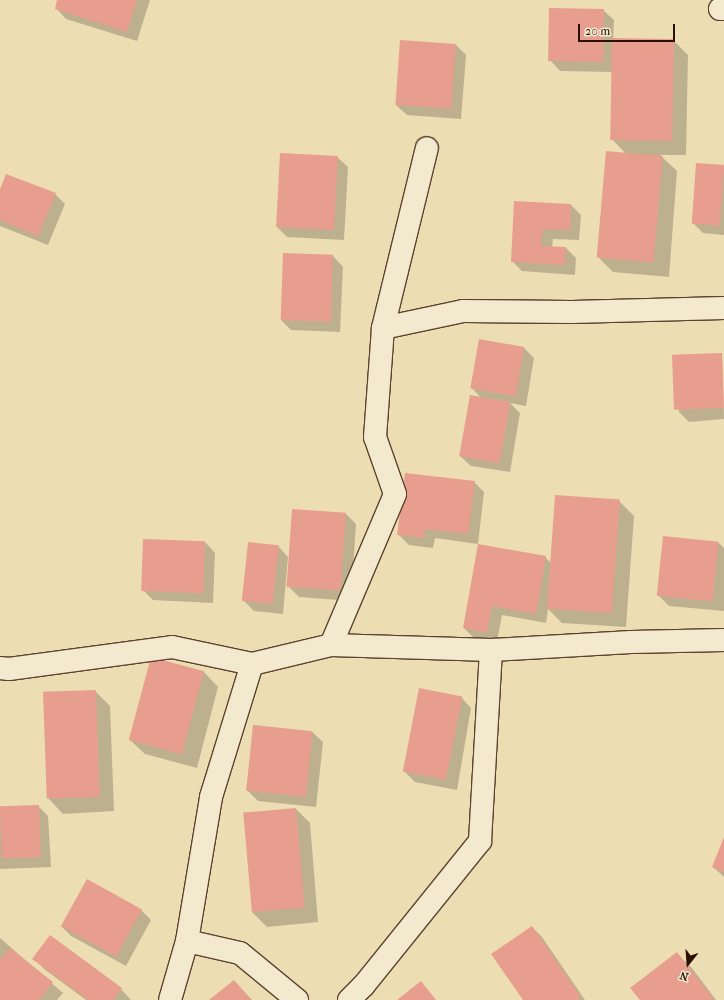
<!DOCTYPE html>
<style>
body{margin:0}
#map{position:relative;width:724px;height:1000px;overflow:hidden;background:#edddb3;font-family:"IM FELL French Canon",serif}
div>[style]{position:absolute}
.shadow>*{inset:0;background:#0003}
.building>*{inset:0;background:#e79e8f;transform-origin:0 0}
.roads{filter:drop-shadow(1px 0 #5c432e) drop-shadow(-1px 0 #5c432e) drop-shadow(0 1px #5c432e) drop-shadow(0 -1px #5c432e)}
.street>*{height:22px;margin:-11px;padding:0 11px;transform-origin:11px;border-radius:11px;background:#f3e9ce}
span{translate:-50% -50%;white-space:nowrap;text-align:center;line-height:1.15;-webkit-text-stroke:3px #f3e9ce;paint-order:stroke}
.north{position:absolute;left:668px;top:944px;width:40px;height:40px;-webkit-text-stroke:3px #f3e9ce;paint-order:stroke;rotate:197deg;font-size:11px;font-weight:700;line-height:16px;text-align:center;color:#2c1001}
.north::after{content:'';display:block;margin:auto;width:14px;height:18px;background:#2c1001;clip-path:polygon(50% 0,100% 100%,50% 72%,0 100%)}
.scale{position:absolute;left:578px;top:24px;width:97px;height:18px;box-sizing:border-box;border:2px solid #2c1001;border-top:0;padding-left:5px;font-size:12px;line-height:14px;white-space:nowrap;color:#2c1001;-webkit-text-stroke:3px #f3e9ce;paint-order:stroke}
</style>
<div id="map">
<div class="shadow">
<i style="clip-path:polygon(58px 0,150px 0,137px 41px,66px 19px,56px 8px)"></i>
<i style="clip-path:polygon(603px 10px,614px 20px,613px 39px,673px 40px,688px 55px,686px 155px,660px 155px,677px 171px,669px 277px,613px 272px,599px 258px,626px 154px,612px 139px,613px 72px,560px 71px,550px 60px)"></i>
<i style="clip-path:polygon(456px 45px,466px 55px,461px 119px,407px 115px,396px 105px)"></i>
<i style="clip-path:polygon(337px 157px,348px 167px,344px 240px,287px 237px,277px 227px)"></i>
<i style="clip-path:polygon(724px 166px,724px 235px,703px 233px,693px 223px)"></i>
<i style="clip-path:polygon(0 192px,55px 194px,65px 204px,48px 245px,0 226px)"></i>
<i style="clip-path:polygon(515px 202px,571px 205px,581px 215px,579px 240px,553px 239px,552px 247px,566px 248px,576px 258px,575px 275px,522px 271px,512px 261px)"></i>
<i style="clip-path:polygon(333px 256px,343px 267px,340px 332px,291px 330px,281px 320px)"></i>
<i style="clip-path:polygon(480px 340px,524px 348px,534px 358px,526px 406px,510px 403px,520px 413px,510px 472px,471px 466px,460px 456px,481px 398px,471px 387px)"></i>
<i style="clip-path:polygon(722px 354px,724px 419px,689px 422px,679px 412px,674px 358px)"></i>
<i style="clip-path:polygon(474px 482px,484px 492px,478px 544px,435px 538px,433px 548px,409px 545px,398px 534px)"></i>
<i style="clip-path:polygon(619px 501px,634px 516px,626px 627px,562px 623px,548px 609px,546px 623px,502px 615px,497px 642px,474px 638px,464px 628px,545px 557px,551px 563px)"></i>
<i style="clip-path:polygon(293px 510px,346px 514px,356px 524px,351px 601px,299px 597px,289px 587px)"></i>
<i style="clip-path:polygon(205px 542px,215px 553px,213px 603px,153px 600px,143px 590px)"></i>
<i style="clip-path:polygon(719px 543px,724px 548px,724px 611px,669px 606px,659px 596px)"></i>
<i style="clip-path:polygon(278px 546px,288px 557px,283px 614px,254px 611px,244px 601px)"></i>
<i style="clip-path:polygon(152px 658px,204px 672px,218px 687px,197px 768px,145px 754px,130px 740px)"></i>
<i style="clip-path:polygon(95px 691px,110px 706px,114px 811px,63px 814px,49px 799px,44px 693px)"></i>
<i style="clip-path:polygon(461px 697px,471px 708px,457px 790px,415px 782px,405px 772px)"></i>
<i style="clip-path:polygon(312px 732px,323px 742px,316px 807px,258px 801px,248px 791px)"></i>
<i style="clip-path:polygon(38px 806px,48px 816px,51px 867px,0 869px,0 808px)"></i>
<i style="clip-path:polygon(296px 809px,310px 823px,318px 922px,267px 927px,252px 912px)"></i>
<i style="clip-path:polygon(724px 840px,724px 877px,713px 867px)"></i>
<i style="clip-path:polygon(141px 910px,151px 920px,126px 966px,71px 936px,61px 926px)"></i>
<i style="clip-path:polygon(532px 927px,542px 937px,585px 1000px,525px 1000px)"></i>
<i style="clip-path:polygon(50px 936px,121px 989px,131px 1000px,86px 1000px,44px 969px,34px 958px)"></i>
<i style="clip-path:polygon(0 938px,63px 993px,57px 1000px,0 1000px)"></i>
<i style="clip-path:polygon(677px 954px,692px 968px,716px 1000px,641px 1000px)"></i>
<i style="clip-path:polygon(234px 981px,252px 1000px,211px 1000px)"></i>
</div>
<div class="building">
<i style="clip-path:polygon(57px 0,137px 0,127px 32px,55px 9px)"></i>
<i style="left:549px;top:8px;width:55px;height:53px;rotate:1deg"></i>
<i style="left:612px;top:38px;width:62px;height:102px;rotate:1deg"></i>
<i style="left:400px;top:40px;width:56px;height:65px;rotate:4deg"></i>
<i style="left:606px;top:151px;width:57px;height:107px;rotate:5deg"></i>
<i style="left:280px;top:153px;width:58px;height:74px;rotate:3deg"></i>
<i style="left:696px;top:163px;width:28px;height:61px;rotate:4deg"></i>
<i style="clip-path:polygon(6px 174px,56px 193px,38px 236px,0 220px,0 189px)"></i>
<i style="clip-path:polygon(514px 201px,571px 204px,570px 230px,543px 229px,541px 246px,566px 247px,565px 265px,511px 262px)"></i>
<i style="left:283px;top:253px;width:50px;height:67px;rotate:2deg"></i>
<i style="left:479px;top:339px;width:46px;height:50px;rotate:10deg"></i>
<i style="left:722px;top:353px;width:55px;height:50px;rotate:88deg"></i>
<i style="left:470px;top:395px;width:41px;height:62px;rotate:10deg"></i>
<i style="clip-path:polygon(405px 473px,475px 481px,468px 534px,425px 529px,424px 538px,397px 535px)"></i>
<i style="left:555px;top:495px;width:65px;height:114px;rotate:4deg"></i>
<i style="left:292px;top:509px;width:54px;height:78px;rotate:4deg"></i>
<i style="left:663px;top:536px;width:56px;height:60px;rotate:6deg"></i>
<i style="left:143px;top:539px;width:62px;height:52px;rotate:2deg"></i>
<i style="left:248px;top:542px;width:31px;height:59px;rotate:6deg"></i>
<i style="clip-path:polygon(478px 544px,546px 556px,536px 614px,492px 606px,487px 633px,463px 628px)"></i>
<i style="left:151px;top:657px;width:55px;height:86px;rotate:15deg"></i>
<i style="left:419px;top:688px;width:44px;height:85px;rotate:11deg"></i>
<i style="left:96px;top:690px;width:107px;height:53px;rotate:88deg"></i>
<i style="left:253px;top:725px;width:60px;height:66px;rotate:6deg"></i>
<i style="left:39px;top:805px;width:52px;height:39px;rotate:88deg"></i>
<i style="left:296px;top:808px;width:100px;height:53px;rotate:85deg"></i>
<i style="clip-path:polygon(724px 837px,724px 872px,712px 867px)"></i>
<i style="left:87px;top:879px;width:63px;height:54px;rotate:29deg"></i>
<i style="clip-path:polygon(532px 926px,581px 997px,577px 1000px,523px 1000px,491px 954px)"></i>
<i style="clip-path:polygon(50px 935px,122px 988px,113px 1000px,88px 1000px,32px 959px)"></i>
<i style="clip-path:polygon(10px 948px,53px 982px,39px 1000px,0 1000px,0 960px)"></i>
<i style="clip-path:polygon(677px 952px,714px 1000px,640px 1000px,630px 988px)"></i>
<i style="clip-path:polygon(234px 980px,251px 1000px,209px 1000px)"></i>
<i style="clip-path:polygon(421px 981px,436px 1000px,397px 1000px)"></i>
</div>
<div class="roads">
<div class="street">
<i style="left:720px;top:9px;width:4px"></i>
<i style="left:383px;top:328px;width:82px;rotate:-12deg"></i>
<i style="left:463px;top:311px;width:109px;rotate:0.5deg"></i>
<i style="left:572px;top:312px;width:152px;rotate:-1.5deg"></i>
<i style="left:331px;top:645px;width:164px;rotate:-67deg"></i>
<i style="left:395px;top:494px;width:60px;rotate:-109.3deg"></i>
<i style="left:375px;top:437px;width:109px;rotate:-85.8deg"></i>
<i style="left:383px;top:328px;width:185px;rotate:-76.3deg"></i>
<i style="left:0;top:668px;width:9px;rotate:6deg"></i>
<i style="left:9px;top:669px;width:164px;rotate:-7.7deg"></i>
<i style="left:172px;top:647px;width:82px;rotate:12deg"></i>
<i style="left:252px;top:664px;width:81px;rotate:-13.5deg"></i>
<i style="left:331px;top:645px;width:160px;rotate:1.8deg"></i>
<i style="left:491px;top:650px;width:140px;rotate:-3.3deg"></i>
<i style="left:631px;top:642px;width:93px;rotate:-1.2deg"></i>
<i style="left:187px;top:941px;width:54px;rotate:12.8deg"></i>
<i style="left:240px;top:953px;width:74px;rotate:39.5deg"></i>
<i style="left:170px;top:1000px;width:61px;rotate:-73.9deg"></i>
<i style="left:187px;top:941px;width:146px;rotate:-80.5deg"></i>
<i style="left:211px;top:797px;width:139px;rotate:-72.9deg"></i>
<i style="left:349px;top:1000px;width:21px;rotate:-45deg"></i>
<i style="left:364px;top:985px;width:185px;rotate:-51.1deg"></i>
<i style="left:480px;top:841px;width:191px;rotate:-86.7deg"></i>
</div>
</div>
<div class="north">N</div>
<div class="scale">20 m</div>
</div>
